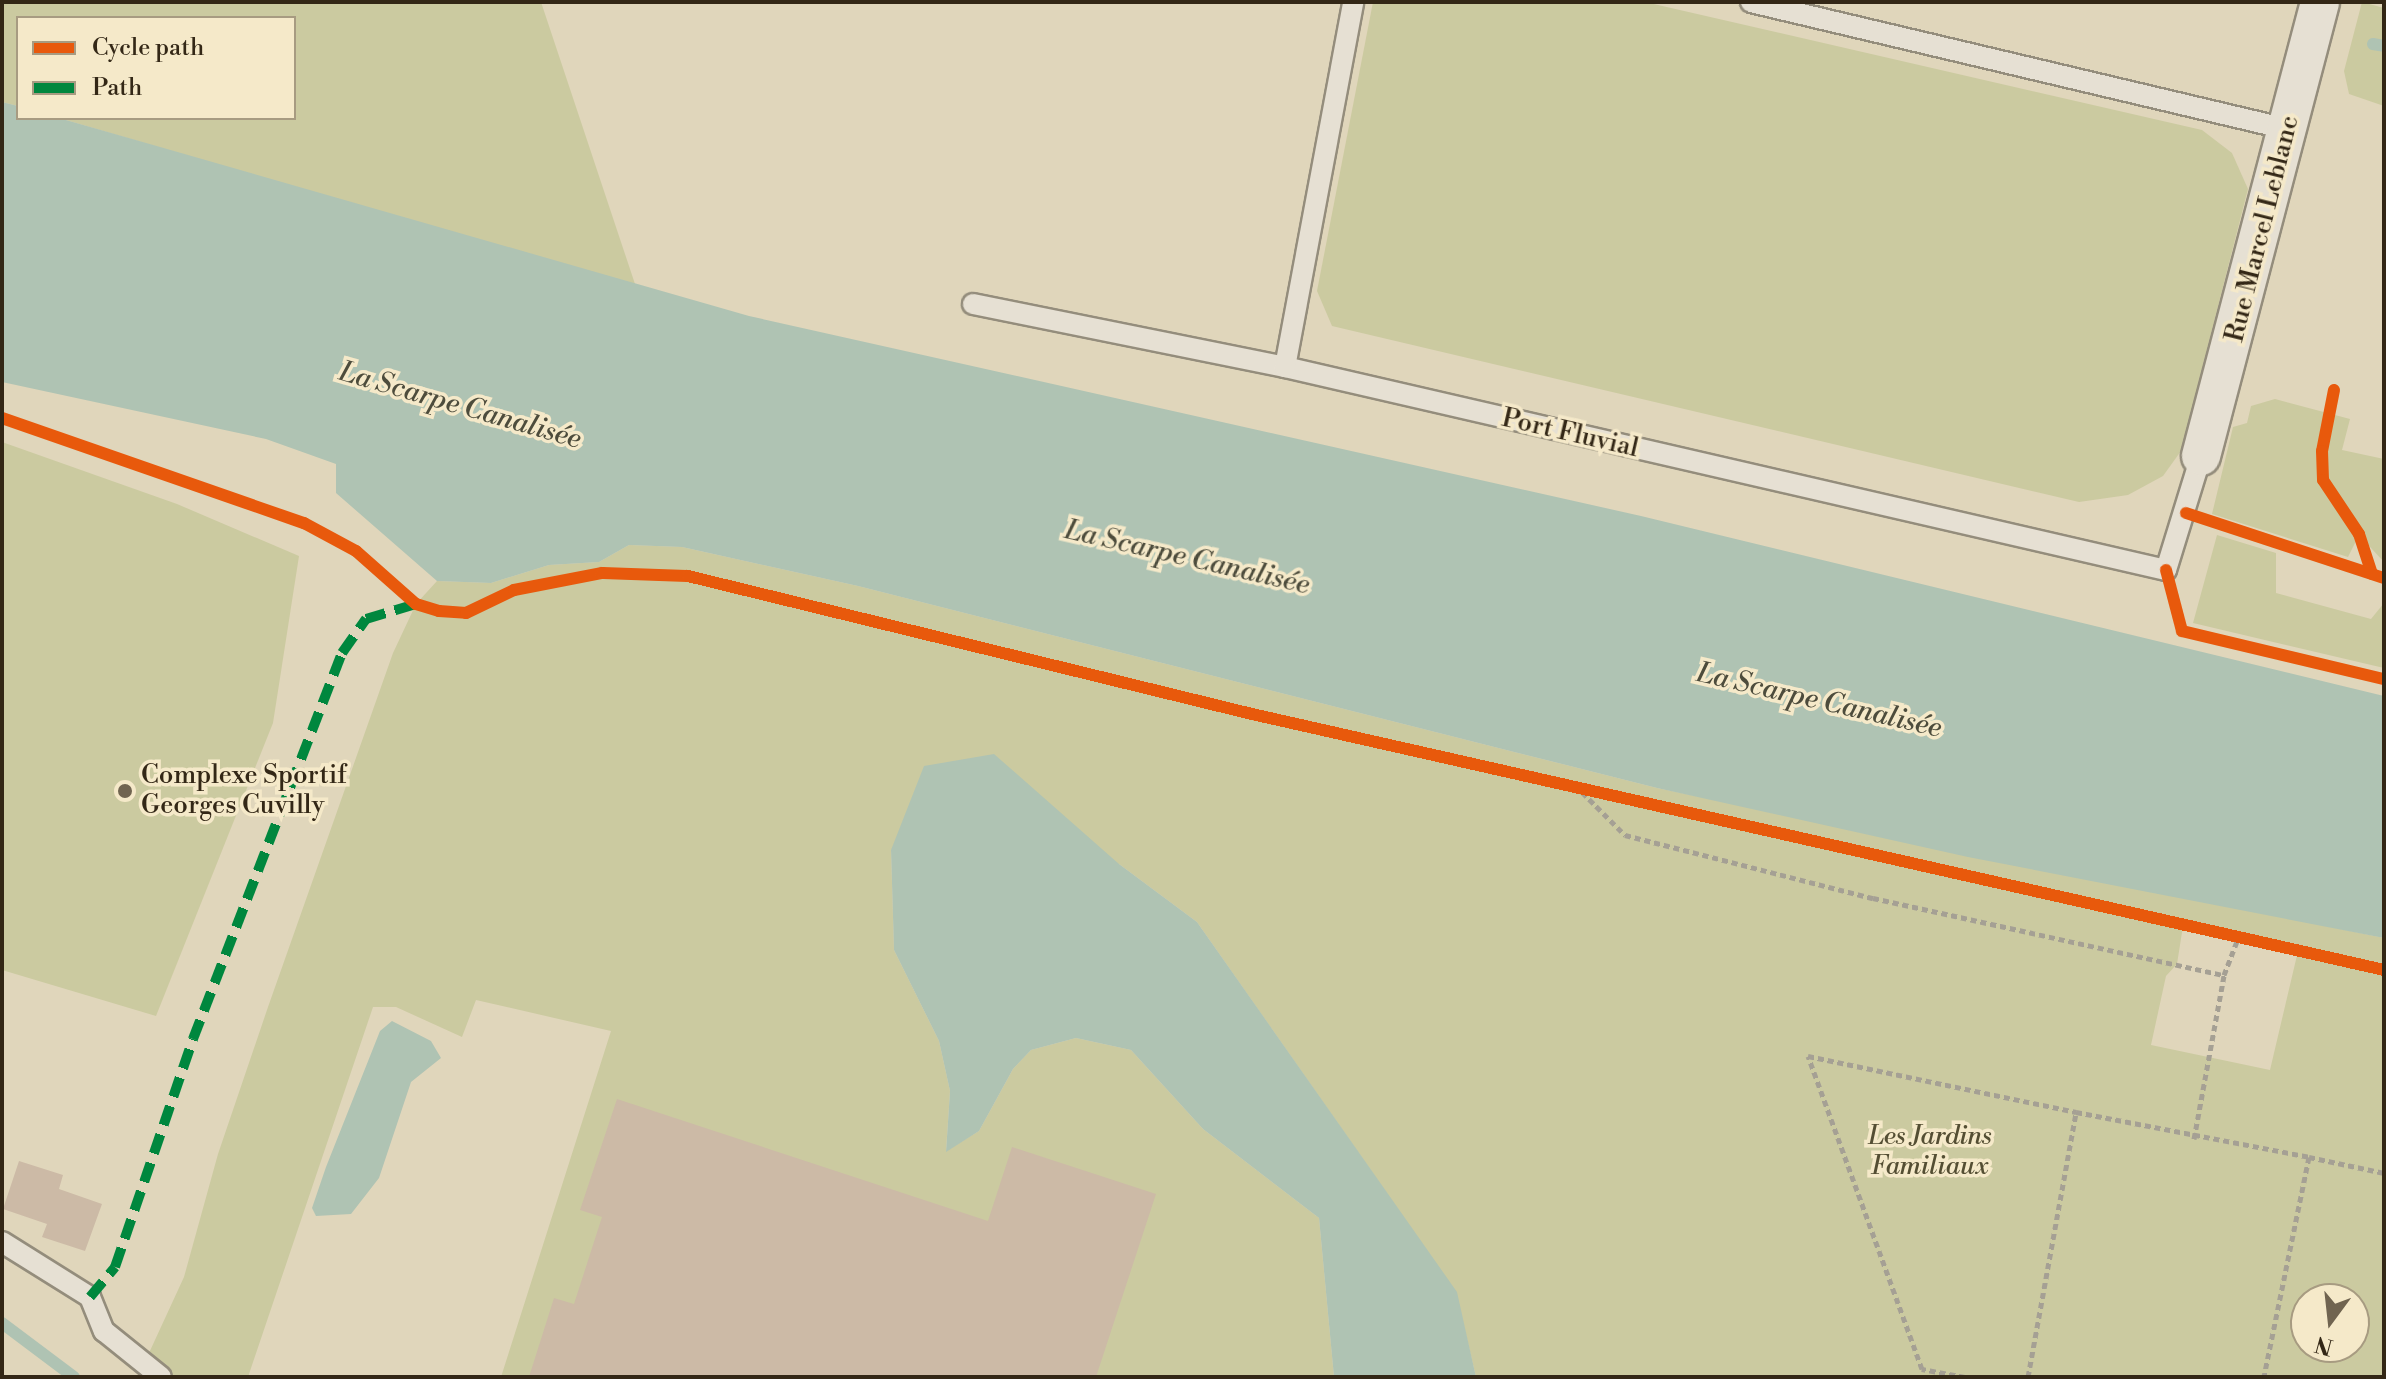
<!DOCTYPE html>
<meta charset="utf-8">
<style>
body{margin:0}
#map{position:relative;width:2386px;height:1379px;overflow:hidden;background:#e0d6bb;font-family:"Libre Bodoni",serif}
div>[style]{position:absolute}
.green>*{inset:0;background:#cbcaa0}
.water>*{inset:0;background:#afc3b3}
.stream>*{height:12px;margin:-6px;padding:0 6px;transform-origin:6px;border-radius:6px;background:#afc3b3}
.building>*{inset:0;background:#ccbaa6}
.path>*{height:5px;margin-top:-2.5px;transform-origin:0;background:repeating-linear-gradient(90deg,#a5a094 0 6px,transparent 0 10px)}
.roads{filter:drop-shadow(2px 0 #948d7c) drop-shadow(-2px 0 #948d7c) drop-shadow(0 2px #948d7c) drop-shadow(0 -2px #948d7c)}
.service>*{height:20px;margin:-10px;padding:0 10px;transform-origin:10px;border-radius:10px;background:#e6e0d3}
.minor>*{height:38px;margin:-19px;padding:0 19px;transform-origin:19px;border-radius:19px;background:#e6e0d3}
.quiet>*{height:10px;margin-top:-5px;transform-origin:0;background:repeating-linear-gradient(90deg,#00873e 0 20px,transparent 0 30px)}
.cycleway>*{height:12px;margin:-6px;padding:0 6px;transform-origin:6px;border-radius:6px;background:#e8590c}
.dots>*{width:22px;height:22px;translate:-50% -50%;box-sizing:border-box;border:4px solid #f5e9c9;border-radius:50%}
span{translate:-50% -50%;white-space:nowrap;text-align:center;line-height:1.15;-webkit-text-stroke:7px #f5e9c9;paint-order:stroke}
.street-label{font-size:26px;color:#332716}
.poi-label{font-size:26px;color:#332716}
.left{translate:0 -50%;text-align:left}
.park-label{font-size:26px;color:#544e33;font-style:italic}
.water-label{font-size:28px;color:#4d4c3c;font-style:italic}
.frame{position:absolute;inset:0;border:4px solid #332716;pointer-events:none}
.legend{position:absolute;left:16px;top:16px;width:280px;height:104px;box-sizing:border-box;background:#f5e9c9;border:2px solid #a79b81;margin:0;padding:10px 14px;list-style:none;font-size:24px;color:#332716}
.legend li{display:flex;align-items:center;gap:16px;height:40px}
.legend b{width:40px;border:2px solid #a79b81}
.north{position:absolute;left:2290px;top:1283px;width:80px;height:80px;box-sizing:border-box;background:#f5e9c9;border:2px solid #a79b81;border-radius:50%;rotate:195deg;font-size:22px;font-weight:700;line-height:32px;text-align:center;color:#332716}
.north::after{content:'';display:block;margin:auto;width:28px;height:36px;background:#706450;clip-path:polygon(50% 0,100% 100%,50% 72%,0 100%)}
</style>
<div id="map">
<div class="green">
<i style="clip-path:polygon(2px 2px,541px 2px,636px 287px,59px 118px,294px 118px,294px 18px,18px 18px,18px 106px,2px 102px)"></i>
<i style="clip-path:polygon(1373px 2px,1645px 2px,2202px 130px,2232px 153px,2248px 189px,2181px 451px,2163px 476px,2128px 495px,2079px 502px,1332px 326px,1317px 291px)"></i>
<i style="clip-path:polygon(2362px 2px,2384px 8px,2384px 106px,2349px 94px,2344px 71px)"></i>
<i style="clip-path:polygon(2275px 399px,2350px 419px,2342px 450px,2384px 459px,2384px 562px,2359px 535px,2348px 557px,2212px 514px,2233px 427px,2247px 423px,2251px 406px)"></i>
<i style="clip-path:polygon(2px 442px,177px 504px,299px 556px,273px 723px,156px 1016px,2px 970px)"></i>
<i style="clip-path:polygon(2217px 535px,2276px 553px,2276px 593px,2371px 619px,2384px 603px,2384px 668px,2193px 623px)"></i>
<i style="clip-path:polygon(evenodd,629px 545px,682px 547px,858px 586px,1657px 788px,2384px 938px,2384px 1377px,1476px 1377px,1456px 1292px,1197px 922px,1119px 864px,891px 850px,894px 950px,939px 1041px,950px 1091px,946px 1151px,979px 1131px,1013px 1069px,1031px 1050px,1076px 1038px,1131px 1050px,1203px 1129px,1319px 1218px,1334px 1377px,501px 1377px,611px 1031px,476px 1000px,462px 1037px,396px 1007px,373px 1007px,248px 1377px,161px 1377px,143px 1366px,184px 1277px,218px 1154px,268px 1007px,393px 653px,416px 604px,437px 581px,491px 583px,549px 565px,599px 562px,629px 545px,2183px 926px,2298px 951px,2270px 1070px,2151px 1045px,2166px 976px,2177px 964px,2183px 926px,629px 545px,2306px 1299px,2354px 1299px,2354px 1347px,2306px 1347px,2306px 1299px)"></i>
</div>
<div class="water">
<i style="clip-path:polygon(2px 102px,18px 106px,18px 118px,59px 118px,749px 316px,1641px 516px,2384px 696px,2384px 938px,1968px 857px,1657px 788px,858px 586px,682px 547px,629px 545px,599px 562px,549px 565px,491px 583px,437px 581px,336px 493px,336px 464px,266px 439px,2px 382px)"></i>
<i style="clip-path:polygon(994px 754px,1119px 864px,1197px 922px,1457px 1292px,1476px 1377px,1334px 1377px,1319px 1218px,1203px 1129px,1131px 1050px,1076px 1038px,1031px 1050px,1013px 1069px,979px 1131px,946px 1152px,950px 1091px,939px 1041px,894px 950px,891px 850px,924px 766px)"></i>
<i style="clip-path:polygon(392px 1021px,431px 1041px,441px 1058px,411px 1082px,379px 1178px,351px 1214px,316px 1216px,312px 1208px,326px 1167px,380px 1031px)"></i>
</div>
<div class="stream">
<i style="left:2373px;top:44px;width:11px;rotate:10deg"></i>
<i style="left:2px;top:1323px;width:90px;rotate:36.9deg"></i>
</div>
<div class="building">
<i style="clip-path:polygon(617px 1099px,988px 1221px,1012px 1147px,1156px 1194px,1096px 1377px,529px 1377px,554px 1298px,574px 1304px,602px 1217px,580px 1210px)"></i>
<i style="clip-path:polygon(19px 1161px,63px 1175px,59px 1189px,102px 1204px,85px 1251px,42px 1237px,47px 1224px,3px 1209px)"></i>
</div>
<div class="path">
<i style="left:1575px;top:785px;width:71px;rotate:45deg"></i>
<i style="left:1625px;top:835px;width:256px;rotate:14.3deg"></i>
<i style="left:1873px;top:898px;width:359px;rotate:12.4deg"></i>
<i style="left:2224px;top:975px;width:40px;rotate:-69deg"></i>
<i style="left:2194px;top:1139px;width:167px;rotate:-79.6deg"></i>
<i style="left:2309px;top:1157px;width:77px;rotate:12deg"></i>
<i style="left:1965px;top:1377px;width:44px;rotate:-169.5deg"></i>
<i style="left:1922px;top:1369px;width:333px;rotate:-110deg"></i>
<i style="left:1808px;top:1056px;width:274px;rotate:11.8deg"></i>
<i style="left:2028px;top:1377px;width:269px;rotate:-79.7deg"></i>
<i style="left:2076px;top:1112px;width:237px;rotate:10.9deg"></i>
<i style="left:2309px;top:1157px;width:225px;rotate:101.6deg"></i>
</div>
<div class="roads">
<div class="service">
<i style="left:1751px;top:2px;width:551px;rotate:13.33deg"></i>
<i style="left:973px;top:304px;width:318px;rotate:11.4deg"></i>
<i style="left:1285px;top:367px;width:904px;rotate:12.98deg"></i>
<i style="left:2166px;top:570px;width:119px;rotate:-72.9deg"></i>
<i style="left:1285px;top:367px;width:371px;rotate:-79.4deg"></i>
<i style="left:2px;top:1242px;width:104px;rotate:32deg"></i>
<i style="left:90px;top:1297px;width:37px;rotate:68deg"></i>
<i style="left:104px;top:1331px;width:73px;rotate:38.9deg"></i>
</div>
<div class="minor">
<i style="left:2201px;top:456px;width:469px;rotate:-75.3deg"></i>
</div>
</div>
<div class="quiet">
<i style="left:90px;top:1297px;width:39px;rotate:-50deg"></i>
<i style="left:115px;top:1267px;width:241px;rotate:-71.1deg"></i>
<i style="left:193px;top:1039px;width:414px;rotate:-68.9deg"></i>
<i style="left:342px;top:653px;width:42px;rotate:-54.8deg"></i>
<i style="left:366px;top:619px;width:52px;rotate:-16.7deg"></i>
</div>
<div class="cycleway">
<i style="left:2334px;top:390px;width:62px;rotate:101.1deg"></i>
<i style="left:2322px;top:451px;width:29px;rotate:88deg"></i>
<i style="left:2323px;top:480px;width:65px;rotate:56.3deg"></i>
<i style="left:2359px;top:534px;width:42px;rotate:72deg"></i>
<i style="left:2px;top:418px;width:320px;rotate:19.2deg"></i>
<i style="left:304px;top:523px;width:59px;rotate:28.3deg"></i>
<i style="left:356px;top:551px;width:80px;rotate:41.5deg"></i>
<i style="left:416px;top:604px;width:24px;rotate:17deg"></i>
<i style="left:439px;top:611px;width:27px;rotate:4deg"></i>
<i style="left:466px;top:613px;width:53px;rotate:-25.6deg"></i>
<i style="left:514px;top:590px;width:90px;rotate:-10.9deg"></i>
<i style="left:602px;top:573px;width:86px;rotate:2deg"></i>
<i style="left:688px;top:576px;width:581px;rotate:13.75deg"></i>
<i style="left:1252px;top:714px;width:1161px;rotate:12.74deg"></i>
<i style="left:2186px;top:513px;width:208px;rotate:18.2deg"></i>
<i style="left:2166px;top:570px;width:63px;rotate:75.3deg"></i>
<i style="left:2182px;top:631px;width:208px;rotate:13.4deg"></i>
</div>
<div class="dots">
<i style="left:125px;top:791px;background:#706450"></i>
</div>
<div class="street-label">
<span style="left:2263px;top:229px;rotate:-76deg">Rue Marcel Leblanc</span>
<span style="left:1570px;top:434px;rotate:13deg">Port Fluvial</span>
</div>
<div class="poi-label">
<span class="left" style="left:141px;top:791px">Complexe Sportif<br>Georges Cuvilly</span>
</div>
<div class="park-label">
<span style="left:1930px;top:1152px">Les Jardins<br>Familiaux</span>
</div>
<div class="water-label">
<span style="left:460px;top:406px;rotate:16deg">La Scarpe Canalisée</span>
<span style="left:1187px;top:558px;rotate:13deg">La Scarpe Canalisée</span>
<span style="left:1819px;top:701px;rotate:13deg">La Scarpe Canalisée</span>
</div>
<div class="frame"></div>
<ul class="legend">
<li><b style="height:10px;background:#e8590c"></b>Cycle path</li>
<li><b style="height:10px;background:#00873e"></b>Path</li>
</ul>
<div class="north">N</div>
</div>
